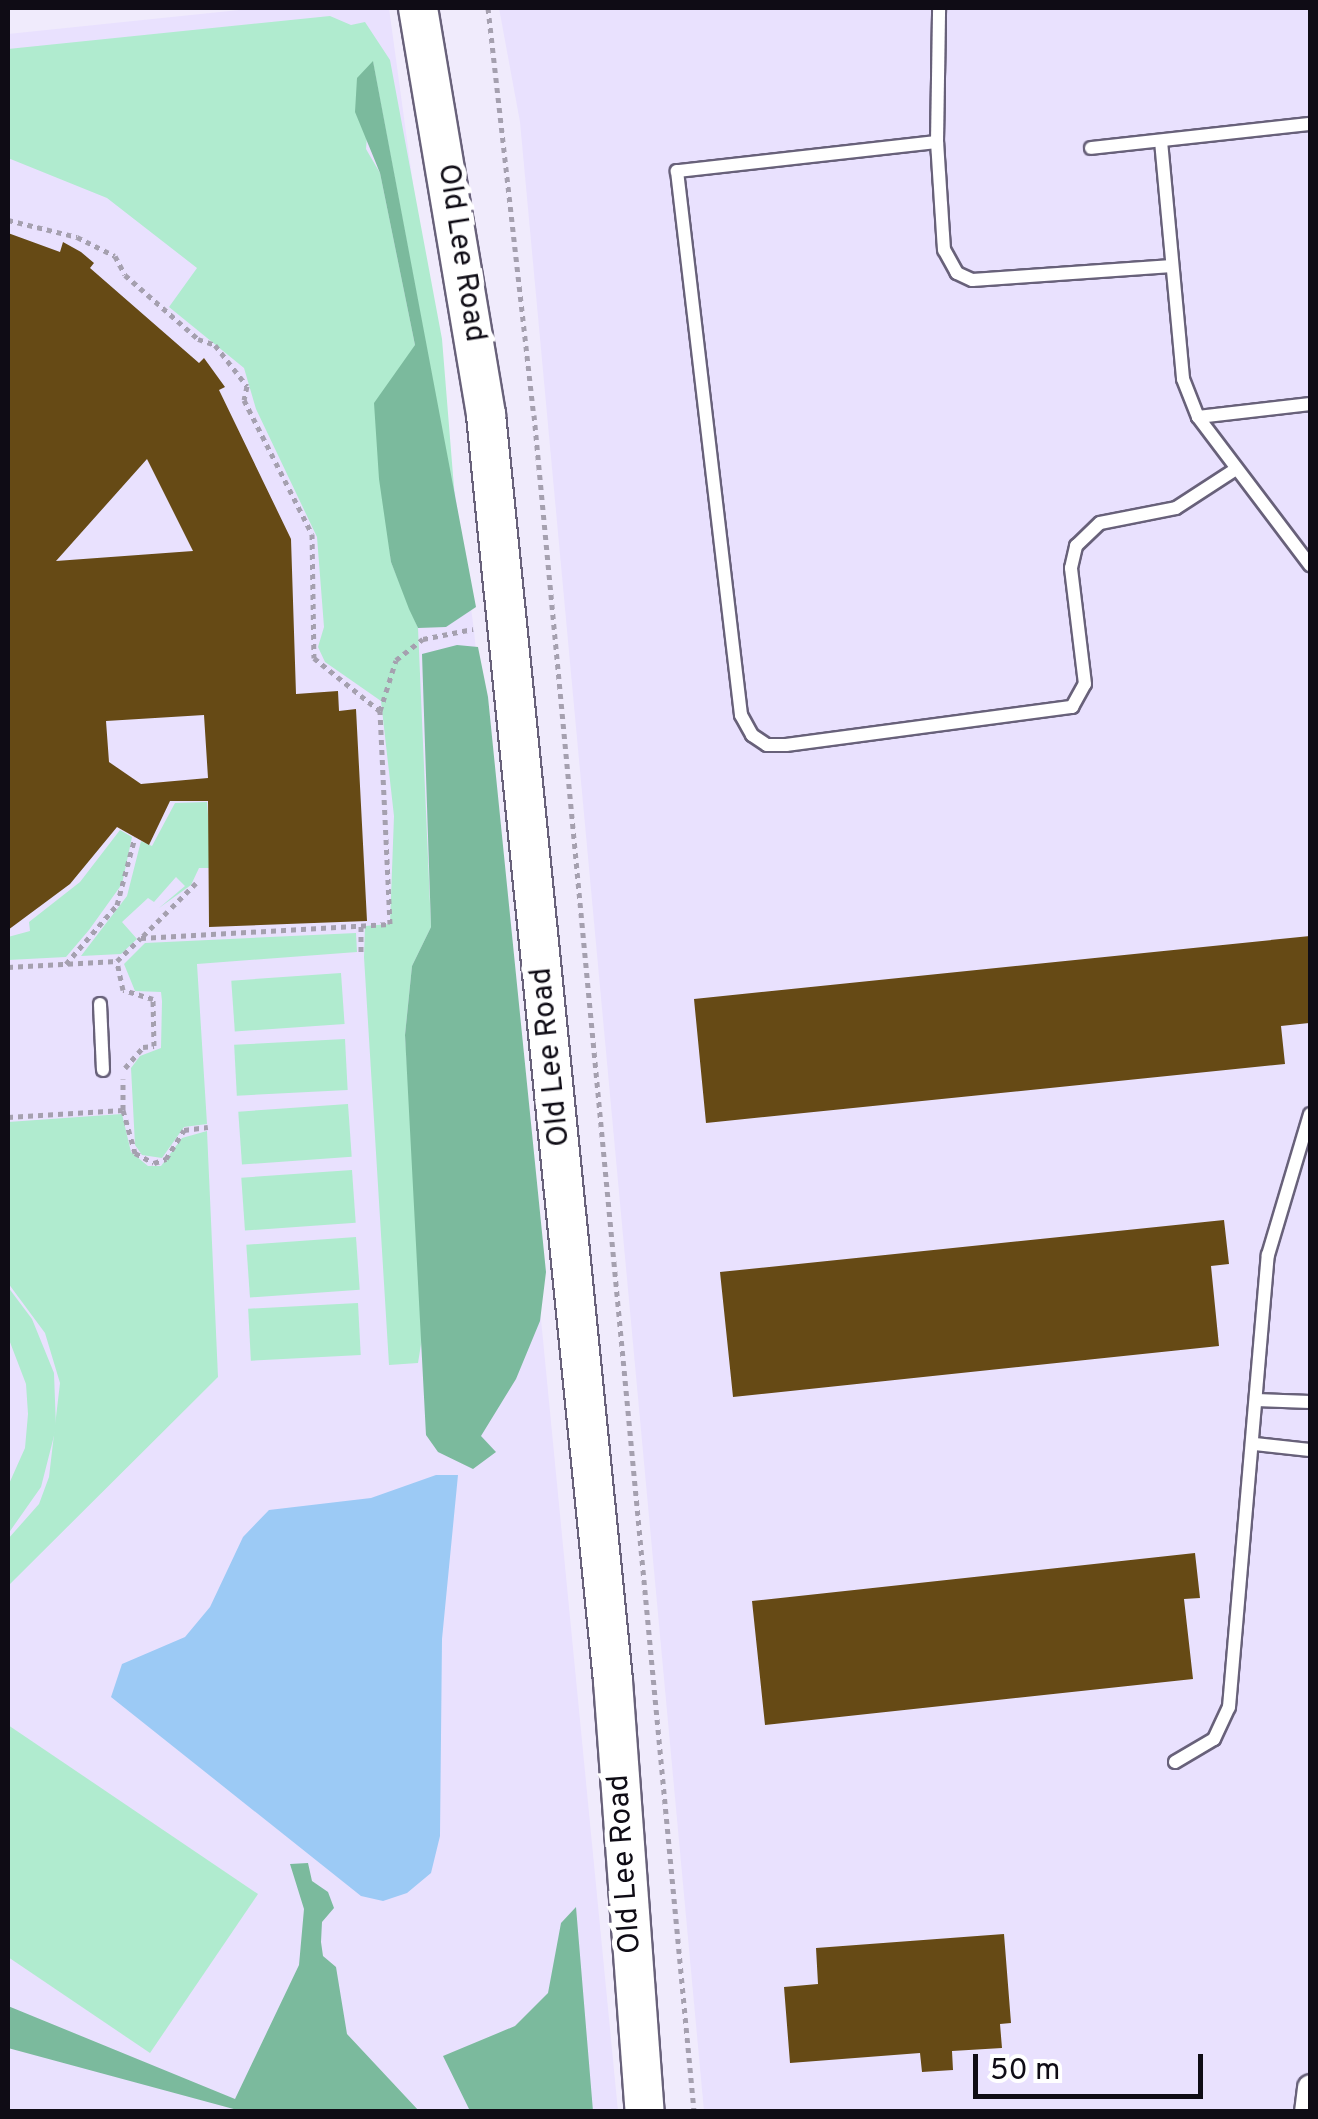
<!DOCTYPE html>
<style>
body{margin:0}
#map{position:relative;width:1318px;height:2119px;overflow:hidden;background:#f0ebfc;font-family:Overpass,sans-serif}
div>[style]{position:absolute}
.built>*{inset:0;background:#e9e1fe}
.green>*{inset:0;background:#b0ebcf;transform-origin:0 0}
.forest>*{inset:0;background:#7bba9d}
.water>*{inset:0;background:#9ccaf5}
.building>*{inset:0;background:#664a15}
.path>*{height:5px;margin-top:-2.5px;transform-origin:0;background:repeating-linear-gradient(90deg,#a5a0af 0 5px,transparent 0 10px)}
.roads{filter:drop-shadow(2px 0 #68617a) drop-shadow(-2px 0 #68617a) drop-shadow(0 2px #68617a) drop-shadow(0 -2px #68617a)}
.lane>*{height:12px;margin:-6px;padding:0 6px;transform-origin:6px;border-radius:6px;background:#fff}
.street>*{height:25px;margin:-12.5px;padding:0 12.5px;transform-origin:12.5px;border-radius:12.5px;background:#fff}
.secondary>*{height:38px;margin:-19px;padding:0 19px;transform-origin:19px;border-radius:19px;background:#fff}
span{translate:-50% -50%;white-space:nowrap;text-align:center;line-height:1.15;-webkit-text-stroke:10px #fff;paint-order:stroke}
.street-label{font-size:30px;color:#0f0c15}
.frame{position:absolute;inset:0;border:10px solid #0f0c15;pointer-events:none}
.scale{position:absolute;left:973px;top:2054px;width:230px;height:45px;box-sizing:border-box;border:5px solid #0f0c15;border-top:0;padding-left:12px;font-size:30px;line-height:35px;white-space:nowrap;color:#0f0c15;-webkit-text-stroke:8px #fff;paint-order:stroke}
</style>
<div id="map">
<div class="built">
<i style="clip-path:polygon(258px 8px,389px 8px,474px 630px,618px 2111px,8px 2111px,8px 34px)"></i>
<i style="clip-path:polygon(499px 8px,1310px 8px,1310px 2111px,704px 2111px,520px 122px)"></i>
</div>
<div class="green">
<i style="clip-path:polygon(330px 16px,351px 25px,365px 22px,390px 60px,442px 339px,455px 500px,373px 62px,366px 149px,380px 173px,415px 345px,387px 523px,391px 562px,418px 628px,431px 927px,412px 966px,405px 1035px,425px 1320px,418px 1363px,389px 1365px,364px 957px,365px 926px,390px 924px,394px 816px,381px 701px,325px 662px,318px 647px,324px 627px,317px 537px,256px 409px,244px 368px,169px 307px,197px 268px,107px 198px,8px 158px,8px 49px)"></i>
<i style="clip-path:polygon(207px 802px,212px 868px,199px 868px,191px 885px,159px 908px,185px 886px,176px 877px,154px 902px,148px 898px,122px 922px,137px 939px,121px 954px,81px 956px,127px 896px,141px 841px,152px 846px,175px 803px)"></i>
<i style="clip-path:polygon(120px 830px,132px 837px,122px 884px,89px 930px,66px 957px,8px 960px,8px 937px,30px 931px,29px 922px,80px 882px)"></i>
<i style="clip-path:polygon(356px 933px,357px 952px,197px 964px,207px 1124px,184px 1127px,162px 1158px,142px 1155px,135px 1145px,131px 1068px,140px 1056px,161px 1048px,162px 1001px,161px 992px,135px 991px,124px 964px,145px 943px)"></i>
<i style="left:341px;top:973px;width:51px;height:110px;rotate:86deg"></i>
<i style="left:345px;top:1039px;width:51px;height:111px;rotate:87deg"></i>
<i style="left:348px;top:1104px;width:53px;height:110px;rotate:86deg"></i>
<i style="clip-path:polygon(122px 1114px,131px 1152px,148px 1166px,161px 1166px,182px 1138px,207px 1131px,218px 1377px,8px 1586px,8px 1539px,39px 1504px,49px 1477px,60px 1383px,45px 1333px,8px 1283px,8px 1122px)"></i>
<i style="left:352px;top:1170px;width:53px;height:111px;rotate:86deg"></i>
<i style="left:356px;top:1237px;width:53px;height:110px;rotate:86deg"></i>
<i style="clip-path:polygon(8px 1287px,32px 1319px,54px 1373px,56px 1428px,41px 1487px,8px 1534px,8px 1486px,25px 1448px,28px 1414px,26px 1384px,8px 1337px)"></i>
<i style="left:358px;top:1303px;width:52px;height:110px;rotate:87deg"></i>
<i style="clip-path:polygon(8px 1725px,258px 1894px,150px 2053px,8px 1957px)"></i>
</div>
<div class="forest">
<i style="clip-path:polygon(373px 61px,476px 607px,446px 627px,418px 628px,409px 609px,391px 562px,379px 479px,374px 403px,415px 345px,380px 173px,355px 112px,357px 78px)"></i>
<i style="clip-path:polygon(457px 645px,478px 647px,488px 697px,546px 1272px,540px 1321px,516px 1379px,481px 1436px,496px 1452px,473px 1469px,438px 1452px,426px 1435px,405px 1035px,412px 966px,431px 927px,422px 654px)"></i>
<i style="clip-path:polygon(308px 1863px,312px 1881px,328px 1892px,334px 1908px,322px 1922px,321px 1942px,323px 1956px,336px 1967px,347px 2034px,419px 2111px,241px 2111px,8px 2048px,8px 2006px,235px 2099px,299px 1965px,304px 1909px,290px 1864px)"></i>
<i style="clip-path:polygon(576px 1907px,593px 2111px,470px 2111px,443px 2056px,515px 2026px,548px 1993px,561px 1923px)"></i>
</div>
<div class="water">
<i style="clip-path:polygon(436px 1475px,458px 1475px,442px 1639px,440px 1836px,431px 1873px,407px 1893px,383px 1901px,361px 1896px,111px 1697px,122px 1664px,185px 1637px,210px 1607px,243px 1537px,269px 1510px,371px 1498px)"></i>
</div>
<div class="building">
<i style="clip-path:polygon(evenodd,8px 233px,60px 252px,63px 242px,81px 252px,94px 263px,90px 268px,199px 363px,204px 358px,225px 387px,219px 390px,291px 539px,296px 694px,338px 691px,339px 711px,356px 709px,367px 921px,209px 927px,208px 801px,170px 801px,149px 845px,117px 827px,70px 884px,8px 930px,8px 233px,147px 459px,193px 551px,56px 561px,147px 459px,8px 233px,204px 715px,208px 778px,141px 784px,109px 762px,106px 721px,204px 715px)"></i>
<i style="clip-path:polygon(1310px 936px,1309px 1023px,1281px 1026px,1285px 1064px,706px 1123px,694px 999px)"></i>
<i style="clip-path:polygon(1224px 1220px,1229px 1264px,1211px 1266px,1219px 1346px,733px 1397px,720px 1272px)"></i>
<i style="clip-path:polygon(1195px 1553px,1200px 1598px,1184px 1599px,1193px 1679px,765px 1725px,752px 1601px)"></i>
<i style="clip-path:polygon(1004px 1934px,1011px 2023px,1000px 2024px,1002px 2048px,952px 2051px,953px 2070px,922px 2072px,920px 2053px,790px 2063px,784px 1987px,818px 1984px,816px 1948px)"></i>
</div>
<div class="path">
<i style="left:488px;top:8px;width:410px;rotate:83.6deg"></i>
<i style="left:534px;top:415px;width:1705px;rotate:84.61deg"></i>
<i style="left:8px;top:220px;width:71px;rotate:13.8deg"></i>
<i style="left:77px;top:237px;width:42px;rotate:26.6deg"></i>
<i style="left:115px;top:256px;width:21px;rotate:62deg"></i>
<i style="left:125px;top:275px;width:97px;rotate:41.2deg"></i>
<i style="left:198px;top:339px;width:18px;rotate:19deg"></i>
<i style="left:215px;top:345px;width:52px;rotate:52deg"></i>
<i style="left:247px;top:386px;width:14px;rotate:102deg"></i>
<i style="left:244px;top:400px;width:150px;rotate:63.1deg"></i>
<i style="left:312px;top:534px;width:124px;rotate:89.1deg"></i>
<i style="left:314px;top:658px;width:85px;rotate:38.8deg"></i>
<i style="left:361px;top:926px;width:27px;rotate:90deg"></i>
<i style="left:143px;top:936px;width:75px;rotate:-45deg"></i>
<i style="left:66px;top:964px;width:78px;rotate:-49.2deg"></i>
<i style="left:117px;top:905px;width:70px;rotate:-75.2deg"></i>
<i style="left:8px;top:967px;width:109px;rotate:-3.2deg"></i>
<i style="left:125px;top:1068px;width:28px;rotate:-49deg"></i>
<i style="left:143px;top:1047px;width:11px;rotate:-5deg"></i>
<i style="left:154px;top:1046px;width:47px;rotate:-91.2deg"></i>
<i style="left:153px;top:999px;width:31px;rotate:-163deg"></i>
<i style="left:123px;top:990px;width:30px;rotate:-102deg"></i>
<i style="left:117px;top:961px;width:33px;rotate:-44deg"></i>
<i style="left:141px;top:938px;width:249px;rotate:-3.2deg"></i>
<i style="left:390px;top:924px;width:213px;rotate:-92.7deg"></i>
<i style="left:380px;top:711px;width:53px;rotate:-72.6deg"></i>
<i style="left:396px;top:660px;width:34px;rotate:-38deg"></i>
<i style="left:423px;top:639px;width:51px;rotate:-11.3deg"></i>
<i style="left:123px;top:1110px;width:45px;rotate:74.4deg"></i>
<i style="left:135px;top:1153px;width:21px;rotate:28deg"></i>
<i style="left:154px;top:1163px;width:13px;rotate:-18deg"></i>
<i style="left:166px;top:1159px;width:34px;rotate:-58deg"></i>
<i style="left:184px;top:1130px;width:24px;rotate:-7deg"></i>
<i style="left:8px;top:1117px;width:115px;rotate:-3.5deg"></i>
<i style="left:123px;top:1110px;width:31px;rotate:-90deg"></i>
</div>
<div class="roads">
<div class="lane">
<i style="left:1161px;top:141px;width:239px;rotate:84.7deg"></i>
<i style="left:1183px;top:379px;width:41px;rotate:68.5deg"></i>
<i style="left:1198px;top:417px;width:186px;rotate:52.9deg"></i>
<i style="left:937px;top:142px;width:134px;rotate:-89.1deg"></i>
<i style="left:1091px;top:148px;width:220px;rotate:-6.3deg"></i>
<i style="left:1172px;top:266px;width:200px;rotate:176deg"></i>
<i style="left:972px;top:280px;width:17px;rotate:-155deg"></i>
<i style="left:957px;top:273px;width:26px;rotate:-119deg"></i>
<i style="left:944px;top:250px;width:108px;rotate:-93.7deg"></i>
<i style="left:937px;top:142px;width:262px;rotate:173.6deg"></i>
<i style="left:677px;top:171px;width:548px;rotate:83.29deg"></i>
<i style="left:741px;top:715px;width:23px;rotate:61deg"></i>
<i style="left:752px;top:735px;width:18px;rotate:34deg"></i>
<i style="left:767px;top:745px;width:19px"></i>
<i style="left:786px;top:745px;width:289px;rotate:-7.6deg"></i>
<i style="left:1072px;top:707px;width:26px;rotate:-61deg"></i>
<i style="left:1085px;top:684px;width:117px;rotate:-96.9deg"></i>
<i style="left:1071px;top:568px;width:23px;rotate:-77deg"></i>
<i style="left:1076px;top:546px;width:33px;rotate:-44deg"></i>
<i style="left:1100px;top:523px;width:77px;rotate:-11.2deg"></i>
<i style="left:1176px;top:508px;width:72px;rotate:-33deg"></i>
<i style="left:1198px;top:417px;width:113px;rotate:-6.6deg"></i>
<i style="left:100px;top:1004px;width:66px;rotate:87.4deg"></i>
<i style="left:1256px;top:1400px;width:54px;rotate:2.1deg"></i>
<i style="left:1255px;top:1444px;width:55px;rotate:6.2deg"></i>
<i style="left:1175px;top:1762px;width:45px;rotate:-30.5deg"></i>
<i style="left:1214px;top:1739px;width:35px;rotate:-65deg"></i>
<i style="left:1229px;top:1707px;width:454px;rotate:-85.1deg"></i>
<i style="left:1268px;top:1255px;width:147px;rotate:-73.4deg"></i>
</div>
<div class="street">
<i style="left:1307px;top:2112px;width:25px;rotate:-83deg"></i>
</div>
<div class="secondary">
<i style="left:418px;top:8px;width:413px;rotate:80.5deg"></i>
<i style="left:486px;top:415px;width:1272px;rotate:84.27deg"></i>
<i style="left:613px;top:1681px;width:432px;rotate:85.8deg"></i>
</div>
</div>
<div class="street-label">
<span style="left:460px;top:253px;rotate:81deg">Old Lee Road</span>
<span style="left:552px;top:1057px;rotate:-96deg">Old Lee Road</span>
<span style="left:626px;top:1864px;rotate:-94deg">Old Lee Road</span>
</div>
<div class="frame"></div>
<div class="scale">50 m</div>
</div>
